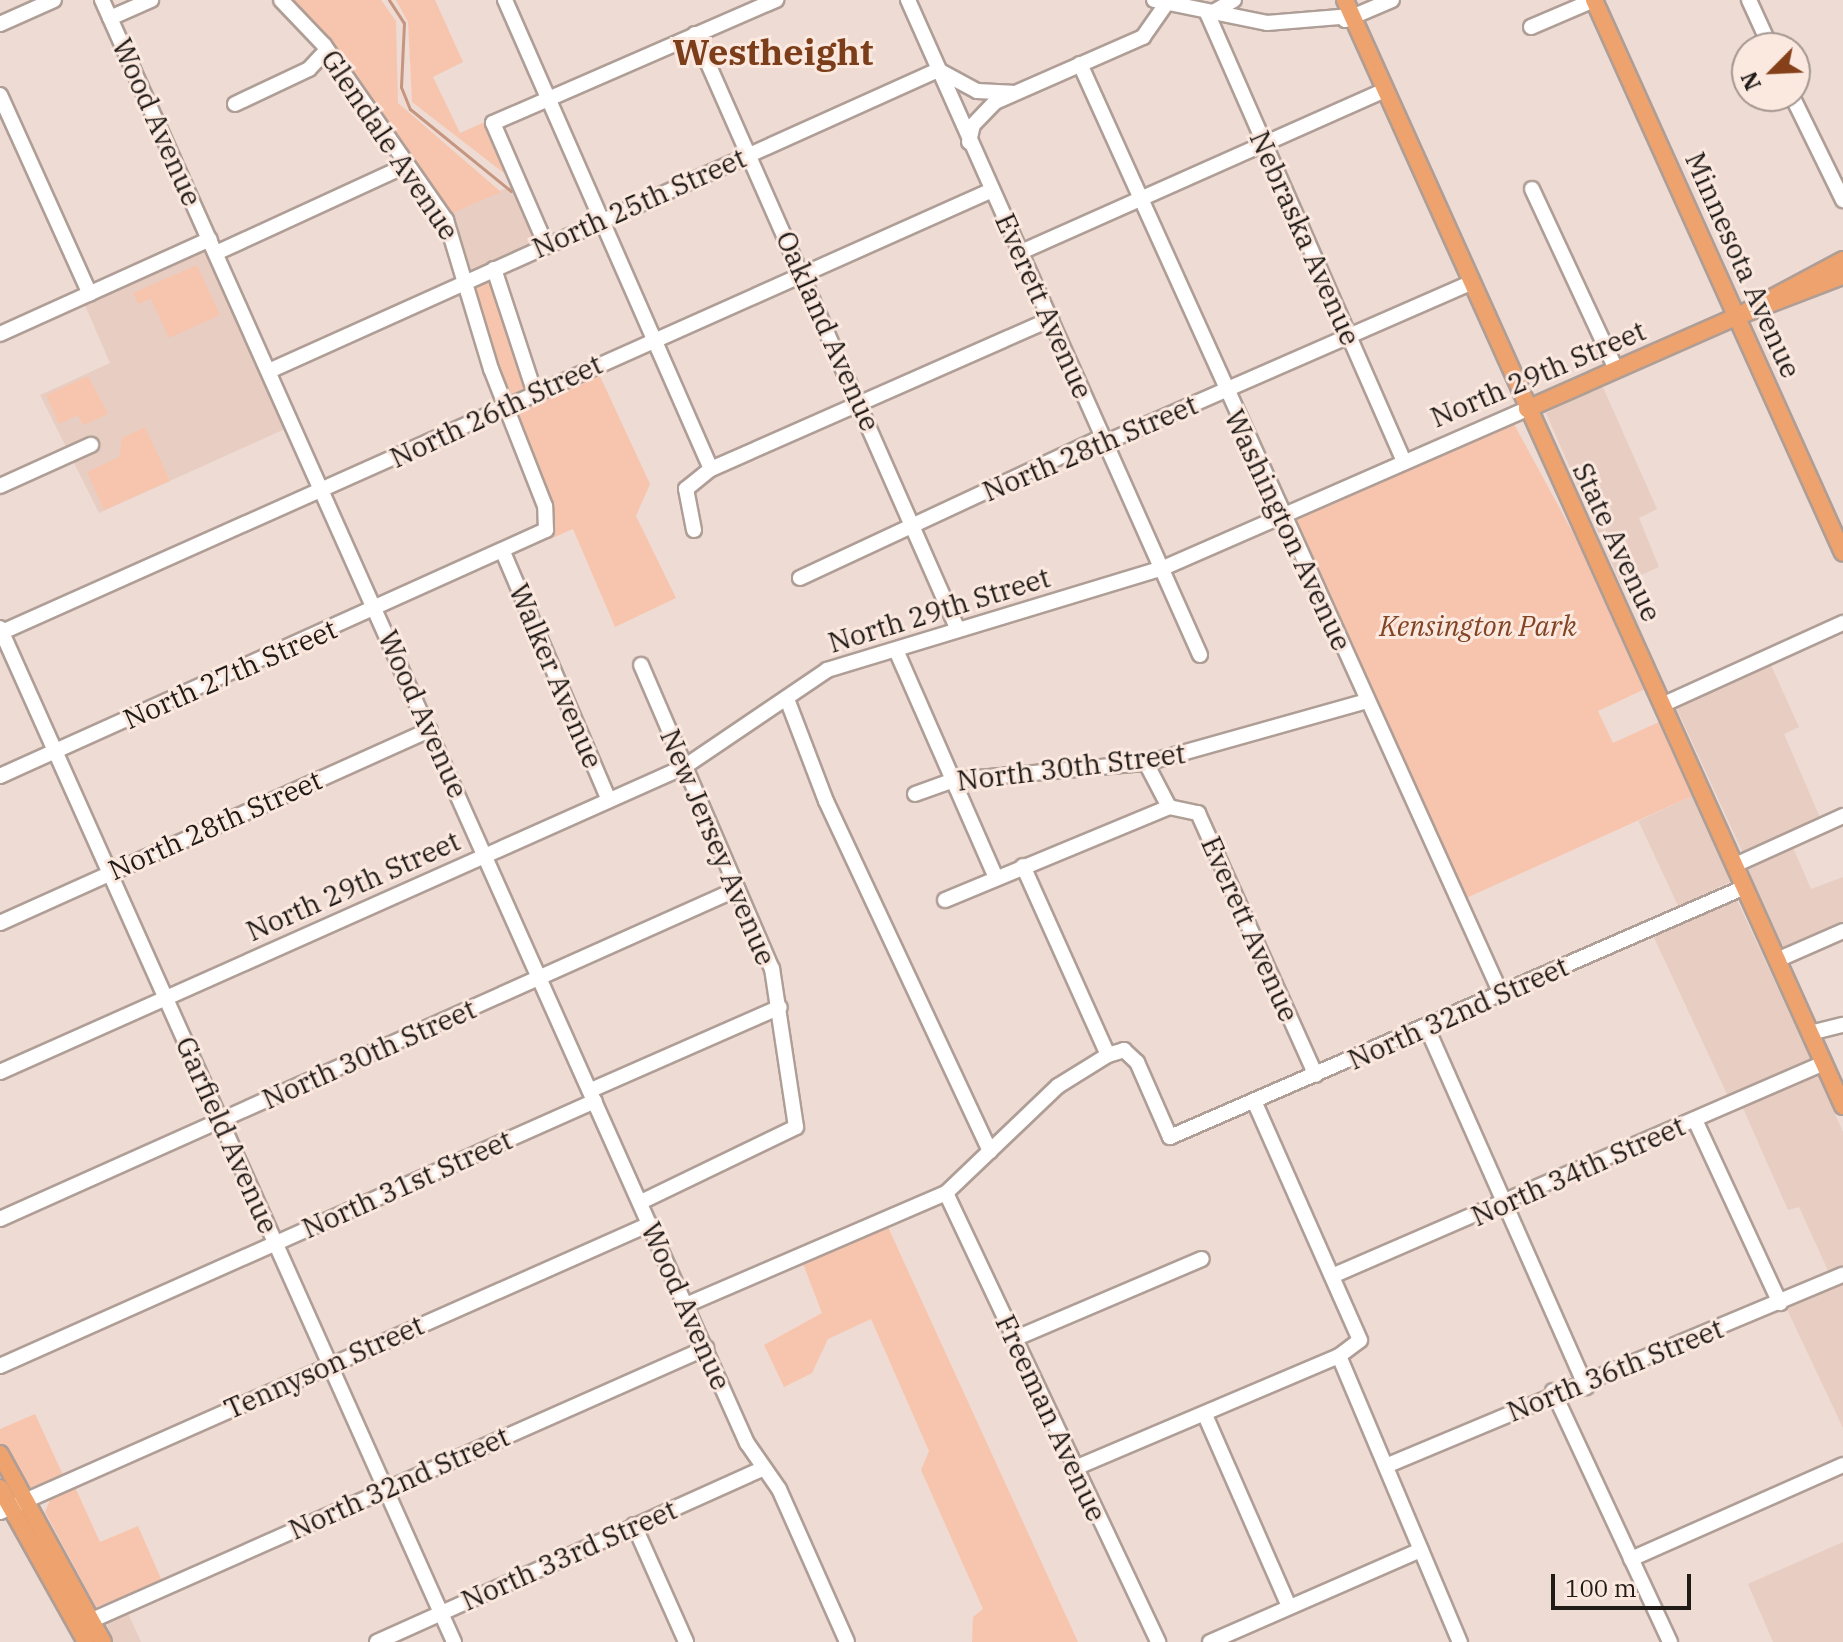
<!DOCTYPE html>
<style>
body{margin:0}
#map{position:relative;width:1843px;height:1642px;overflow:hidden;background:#eedbd3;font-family:"IBM Plex Serif",serif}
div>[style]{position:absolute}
.built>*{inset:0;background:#e8cdc2;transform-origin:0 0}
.green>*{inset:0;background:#f7c5ae}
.stream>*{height:3px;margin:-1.5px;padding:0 1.5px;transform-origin:1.5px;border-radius:1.5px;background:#c5957f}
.roads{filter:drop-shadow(2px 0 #af9e96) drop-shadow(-2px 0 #af9e96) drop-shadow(0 2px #af9e96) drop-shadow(0 -2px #af9e96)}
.minor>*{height:14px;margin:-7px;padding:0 7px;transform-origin:7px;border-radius:7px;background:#fff}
.major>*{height:16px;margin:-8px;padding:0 8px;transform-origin:8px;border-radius:8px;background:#eea26d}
span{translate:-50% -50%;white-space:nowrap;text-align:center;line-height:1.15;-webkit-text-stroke:6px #fbe9e0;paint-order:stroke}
.street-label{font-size:28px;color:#211b18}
.park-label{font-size:28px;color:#824424;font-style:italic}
.district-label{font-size:36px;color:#7c3d1a;font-weight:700}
.north{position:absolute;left:1731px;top:32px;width:80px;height:80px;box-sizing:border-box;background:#fbe9e0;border:2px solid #a49790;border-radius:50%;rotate:246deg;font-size:22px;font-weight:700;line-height:32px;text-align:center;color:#211b18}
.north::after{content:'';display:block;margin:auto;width:28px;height:36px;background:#854019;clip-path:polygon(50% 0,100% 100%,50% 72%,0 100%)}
.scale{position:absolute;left:1551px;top:1574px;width:140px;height:36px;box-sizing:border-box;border:4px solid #211b18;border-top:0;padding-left:10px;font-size:24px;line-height:28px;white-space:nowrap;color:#211b18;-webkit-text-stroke:6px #fbe9e0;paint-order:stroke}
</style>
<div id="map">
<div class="built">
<i style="left:518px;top:184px;width:63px;height:77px;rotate:69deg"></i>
<i style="clip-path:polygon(207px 249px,287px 428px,99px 513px,40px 395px,110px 363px,84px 303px)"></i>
<i style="clip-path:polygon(1602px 385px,1657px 509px,1639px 518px,1659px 567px,1621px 584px,1546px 413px)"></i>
<i style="clip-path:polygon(1770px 663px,1799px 727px,1784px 734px,1821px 820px,1744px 855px,1676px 707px)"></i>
<i style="left:1692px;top:796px;width:94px;height:59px;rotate:65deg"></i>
<i style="clip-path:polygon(1792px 845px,1811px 889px,1843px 877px,1843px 924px,1784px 949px,1747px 868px)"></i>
<i style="left:1735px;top:896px;width:179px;height:91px;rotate:65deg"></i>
<i style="clip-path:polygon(1817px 1074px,1843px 1132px,1843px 1269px,1830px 1275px,1799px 1207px,1788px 1210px,1742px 1106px)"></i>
<i style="clip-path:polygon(1843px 1280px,1843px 1428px,1785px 1305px)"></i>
<i style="clip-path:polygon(1843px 1542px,1843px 1642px,1773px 1642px,1748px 1584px)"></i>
<i style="clip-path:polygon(127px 1611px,141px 1642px,112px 1642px,107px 1623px)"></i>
</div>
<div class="green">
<i style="clip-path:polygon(286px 0,381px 0,396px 21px,398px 103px,501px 192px,448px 215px)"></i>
<i style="clip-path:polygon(396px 0,435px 0,463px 62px,433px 77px,460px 133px,487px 121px,518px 184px,412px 102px,408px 22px)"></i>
<i style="clip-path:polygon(197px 265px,220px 315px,169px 338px,151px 299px,138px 304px,133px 293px)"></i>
<i style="clip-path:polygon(490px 280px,524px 370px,527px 392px,515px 397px,505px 392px,473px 287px)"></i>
<i style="clip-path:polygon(598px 372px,650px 484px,636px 516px,676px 598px,615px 627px,573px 529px,550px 539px,553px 517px,515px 414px)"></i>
<i style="clip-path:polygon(88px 376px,108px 414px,83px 425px,78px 415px,59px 424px,46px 395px)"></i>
<i style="clip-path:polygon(1514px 424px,1586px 557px,1645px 689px,1598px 711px,1613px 743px,1659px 722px,1692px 796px,1464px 899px,1291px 516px)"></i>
<i style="clip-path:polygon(145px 427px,170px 481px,104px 510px,87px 472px,119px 457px,122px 438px)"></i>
<i style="clip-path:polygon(887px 1225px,1078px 1642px,972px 1642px,973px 1617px,983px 1609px,921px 1470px,929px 1451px,871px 1319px,828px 1339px,812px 1373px,784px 1387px,764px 1345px,822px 1313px,802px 1261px)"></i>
<i style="clip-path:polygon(35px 1414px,64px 1477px,33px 1491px,0 1446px,0 1429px)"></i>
<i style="clip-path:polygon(75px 1487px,100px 1542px,138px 1526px,162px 1581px,96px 1607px,45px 1512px,51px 1498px)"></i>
</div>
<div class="stream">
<i style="left:389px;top:0;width:27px;rotate:57deg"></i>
<i style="left:404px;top:23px;width:64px;rotate:92.7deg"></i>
<i style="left:401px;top:87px;width:24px;rotate:68deg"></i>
<i style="left:410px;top:109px;width:130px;rotate:39.1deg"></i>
</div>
<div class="roads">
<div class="minor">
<i style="left:102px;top:0;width:1581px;rotate:65.92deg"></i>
<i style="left:747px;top:1443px;width:56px;rotate:55.2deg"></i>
<i style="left:779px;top:1489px;width:167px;rotate:66deg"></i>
<i style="left:505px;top:0;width:512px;rotate:66.29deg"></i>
<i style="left:908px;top:0;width:717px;rotate:65.97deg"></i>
<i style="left:1154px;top:0;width:115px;rotate:11.5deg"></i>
<i style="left:1267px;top:23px;width:85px;rotate:-4.7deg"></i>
<i style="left:1749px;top:0;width:53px;rotate:65.4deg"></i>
<i style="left:1208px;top:15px;width:486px;rotate:66.3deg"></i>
<i style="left:1208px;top:15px;width:30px;rotate:-30deg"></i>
<i style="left:110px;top:18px;width:45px;rotate:-23.7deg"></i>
<i style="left:1345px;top:20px;width:51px;rotate:-23.1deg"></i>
<i style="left:0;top:24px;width:59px;rotate:-24deg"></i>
<i style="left:1531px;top:27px;width:69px;rotate:-23.2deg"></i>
<i style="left:695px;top:34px;width:651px;rotate:66.19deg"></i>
<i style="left:1080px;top:64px;width:1021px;rotate:65.64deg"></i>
<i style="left:0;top:95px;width:218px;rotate:65.7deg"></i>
<i style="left:1792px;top:96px;width:116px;rotate:63.9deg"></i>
<i style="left:235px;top:104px;width:82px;rotate:-25.3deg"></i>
<i style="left:309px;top:69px;width:25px;rotate:-47deg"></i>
<i style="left:969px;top:142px;width:17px;rotate:-77deg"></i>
<i style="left:973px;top:125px;width:32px;rotate:-46deg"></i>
<i style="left:995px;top:102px;width:162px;rotate:-23.7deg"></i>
<i style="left:1143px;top:37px;width:39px;rotate:-55deg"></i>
<i style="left:1532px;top:189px;width:199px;rotate:65deg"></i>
<i style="left:546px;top:245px;width:133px;rotate:-113.5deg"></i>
<i style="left:493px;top:123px;width:309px;rotate:-23.5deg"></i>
<i style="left:1021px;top:252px;width:398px;rotate:-24deg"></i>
<i style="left:216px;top:253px;width:210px;rotate:-24.7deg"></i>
<i style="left:494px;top:269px;width:132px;rotate:71.8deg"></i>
<i style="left:0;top:334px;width:230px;rotate:-24.3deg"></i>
<i style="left:269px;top:371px;width:734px;rotate:-24.22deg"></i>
<i style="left:938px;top:70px;width:44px;rotate:28.3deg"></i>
<i style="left:977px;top:91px;width:35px;rotate:3deg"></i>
<i style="left:0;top:486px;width:100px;rotate:-24.3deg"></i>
<i style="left:694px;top:530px;width:42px;rotate:-101deg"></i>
<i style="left:686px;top:489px;width:32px;rotate:-39deg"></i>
<i style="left:711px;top:469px;width:372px;rotate:-23.8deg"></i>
<i style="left:503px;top:552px;width:270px;rotate:66.9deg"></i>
<i style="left:800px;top:578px;width:327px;rotate:-25deg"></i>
<i style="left:1096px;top:440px;width:15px"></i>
<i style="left:1111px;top:440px;width:392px;rotate:-23.6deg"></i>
<i style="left:0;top:628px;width:1111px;rotate:65.88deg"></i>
<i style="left:0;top:633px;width:1086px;rotate:-24.06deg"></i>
<i style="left:896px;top:650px;width:249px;rotate:66.3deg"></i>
<i style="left:787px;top:699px;width:109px;rotate:69.1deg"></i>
<i style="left:826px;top:801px;width:387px;rotate:64.9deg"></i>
<i style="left:1662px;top:705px;width:199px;rotate:-24.4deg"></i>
<i style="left:1146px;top:763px;width:50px;rotate:62.4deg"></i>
<i style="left:1169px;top:807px;width:30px;rotate:12deg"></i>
<i style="left:1198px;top:813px;width:287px;rotate:65.8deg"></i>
<i style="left:0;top:776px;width:599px;rotate:-24.25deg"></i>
<i style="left:546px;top:530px;width:24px;rotate:-92deg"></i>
<i style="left:545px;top:506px;width:147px;rotate:-111.5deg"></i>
<i style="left:491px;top:369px;width:156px;rotate:-106.8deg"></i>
<i style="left:446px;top:220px;width:213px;rotate:-124.9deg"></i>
<i style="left:324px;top:45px;width:62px;rotate:-133.7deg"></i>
<i style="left:915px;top:794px;width:41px;rotate:-19.7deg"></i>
<i style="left:954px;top:780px;width:193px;rotate:-5.1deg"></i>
<i style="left:1146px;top:763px;width:229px;rotate:-15.7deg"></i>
<i style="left:1735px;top:865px;width:119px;rotate:-24.4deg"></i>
<i style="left:1023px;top:866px;width:207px;rotate:65.8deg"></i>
<i style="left:945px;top:900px;width:243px;rotate:-22.5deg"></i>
<i style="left:0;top:923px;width:471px;rotate:-24.2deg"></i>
<i style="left:1777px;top:960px;width:72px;rotate:-23.7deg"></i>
<i style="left:1427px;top:1028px;width:393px;rotate:66.1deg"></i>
<i style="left:1810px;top:1033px;width:34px;rotate:-14deg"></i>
<i style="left:0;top:1072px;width:749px;rotate:-24.03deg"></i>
<i style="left:684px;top:767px;width:173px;rotate:-34.1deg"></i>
<i style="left:827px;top:670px;width:351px;rotate:-16.9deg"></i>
<i style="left:1163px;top:568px;width:397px;rotate:-23.6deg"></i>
<i style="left:591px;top:1090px;width:206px;rotate:-23.7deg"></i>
<i style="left:1695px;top:1120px;width:202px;rotate:65.1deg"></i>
<i style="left:946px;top:1193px;width:497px;rotate:64.7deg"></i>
<i style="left:641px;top:1202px;width:172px;rotate:-25.8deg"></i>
<i style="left:796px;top:1127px;width:160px;rotate:-98.6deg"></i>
<i style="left:772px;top:969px;width:331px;rotate:-113.3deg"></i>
<i style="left:0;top:1219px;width:808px;rotate:-24.12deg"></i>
<i style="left:1332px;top:1276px;width:536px;rotate:-23.41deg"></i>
<i style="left:686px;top:1305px;width:283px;rotate:-23.3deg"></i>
<i style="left:946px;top:1193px;width:155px;rotate:-43.7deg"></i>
<i style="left:1058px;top:1086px;width:59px;rotate:-31.8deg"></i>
<i style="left:1108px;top:1055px;width:17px;rotate:-17deg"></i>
<i style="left:1124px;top:1050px;width:18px;rotate:43deg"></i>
<i style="left:1137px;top:1062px;width:82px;rotate:66.3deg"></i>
<i style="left:1170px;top:1137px;width:627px;rotate:-23.5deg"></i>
<i style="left:1014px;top:1339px;width:204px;rotate:-23.1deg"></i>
<i style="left:1339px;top:1356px;width:311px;rotate:67.1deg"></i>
<i style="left:0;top:1366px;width:651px;rotate:-24.01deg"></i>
<i style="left:1553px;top:1391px;width:277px;rotate:65deg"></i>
<i style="left:1205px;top:1415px;width:209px;rotate:66.3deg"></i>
<i style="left:1388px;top:1465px;width:493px;rotate:-22.7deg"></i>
<i style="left:1075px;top:1468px;width:287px;rotate:-23deg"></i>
<i style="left:1339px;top:1356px;width:26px;rotate:-37deg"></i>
<i style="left:1360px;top:1340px;width:259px;rotate:-113.9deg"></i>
<i style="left:0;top:1512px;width:711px;rotate:-23.9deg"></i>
<i style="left:634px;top:1525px;width:128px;rotate:66deg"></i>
<i style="left:1631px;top:1559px;width:232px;rotate:-23.9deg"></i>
<i style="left:81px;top:1625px;width:684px;rotate:-23.9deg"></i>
<i style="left:377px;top:1642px;width:422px;rotate:-24.2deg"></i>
<i style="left:1210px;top:1642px;width:230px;rotate:-23.6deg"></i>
</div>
<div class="major">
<i style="left:1345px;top:0;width:1213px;rotate:65.76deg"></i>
<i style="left:1594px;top:0;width:606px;rotate:65.76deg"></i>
<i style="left:1738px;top:316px;width:112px;rotate:-20.9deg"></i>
<i style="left:1527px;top:409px;width:231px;rotate:-23.8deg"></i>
<i style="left:1738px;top:316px;width:119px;rotate:-28.1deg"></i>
<i style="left:0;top:1454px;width:214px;rotate:61.3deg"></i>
<i style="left:0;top:1488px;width:176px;rotate:60.8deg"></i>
</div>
</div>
<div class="street-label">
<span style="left:157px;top:122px;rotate:66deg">Wood Avenue</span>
<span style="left:390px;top:145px;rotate:56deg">Glendale Avenue</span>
<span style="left:639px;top:203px;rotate:-24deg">North 25th Street</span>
<span style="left:1305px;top:238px;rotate:66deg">Nebraska Avenue</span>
<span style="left:1743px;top:265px;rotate:66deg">Minnesota Avenue</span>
<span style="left:1044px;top:306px;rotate:66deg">Everett Avenue</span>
<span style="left:828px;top:331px;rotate:66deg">Oakland Avenue</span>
<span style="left:1538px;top:374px;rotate:-23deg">North 29th Street</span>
<span style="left:496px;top:411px;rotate:-25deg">North 26th Street</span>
<span style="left:1090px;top:448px;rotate:-23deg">North 28th Street</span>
<span style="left:1288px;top:530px;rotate:65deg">Washington Avenue</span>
<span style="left:1617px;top:542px;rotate:65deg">State Avenue</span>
<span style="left:939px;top:610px;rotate:-17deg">North 29th Street</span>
<span style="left:230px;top:674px;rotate:-24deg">North 27th Street</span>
<span style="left:556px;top:676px;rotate:67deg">Walker Avenue</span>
<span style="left:423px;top:714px;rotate:66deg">Wood Avenue</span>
<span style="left:1071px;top:767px;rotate:-7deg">North 30th Street</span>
<span style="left:215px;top:825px;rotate:-24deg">North 28th Street</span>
<span style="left:718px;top:847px;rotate:67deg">New Jersey Avenue</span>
<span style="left:353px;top:886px;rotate:-24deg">North 29th Street</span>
<span style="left:1250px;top:929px;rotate:66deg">Everett Avenue</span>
<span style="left:1458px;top:1013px;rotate:-24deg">North 32nd Street</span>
<span style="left:369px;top:1054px;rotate:-24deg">North 30th Street</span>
<span style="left:227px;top:1135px;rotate:66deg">Garfield Avenue</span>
<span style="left:1578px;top:1171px;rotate:-24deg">North 34th Street</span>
<span style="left:407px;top:1184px;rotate:-24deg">North 31st Street</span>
<span style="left:686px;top:1306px;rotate:66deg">Wood Avenue</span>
<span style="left:324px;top:1367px;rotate:-24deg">Tennyson Street</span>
<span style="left:1615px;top:1370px;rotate:-22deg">North 36th Street</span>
<span style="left:1051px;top:1418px;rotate:65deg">Freeman Avenue</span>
<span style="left:399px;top:1483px;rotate:-24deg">North 32nd Street</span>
<span style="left:569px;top:1555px;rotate:-24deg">North 33rd Street</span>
</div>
<div class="park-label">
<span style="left:1478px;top:626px">Kensington Park</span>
</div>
<div class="district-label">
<span style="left:773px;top:52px">Westheight</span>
</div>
<div class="north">N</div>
<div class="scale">100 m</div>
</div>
